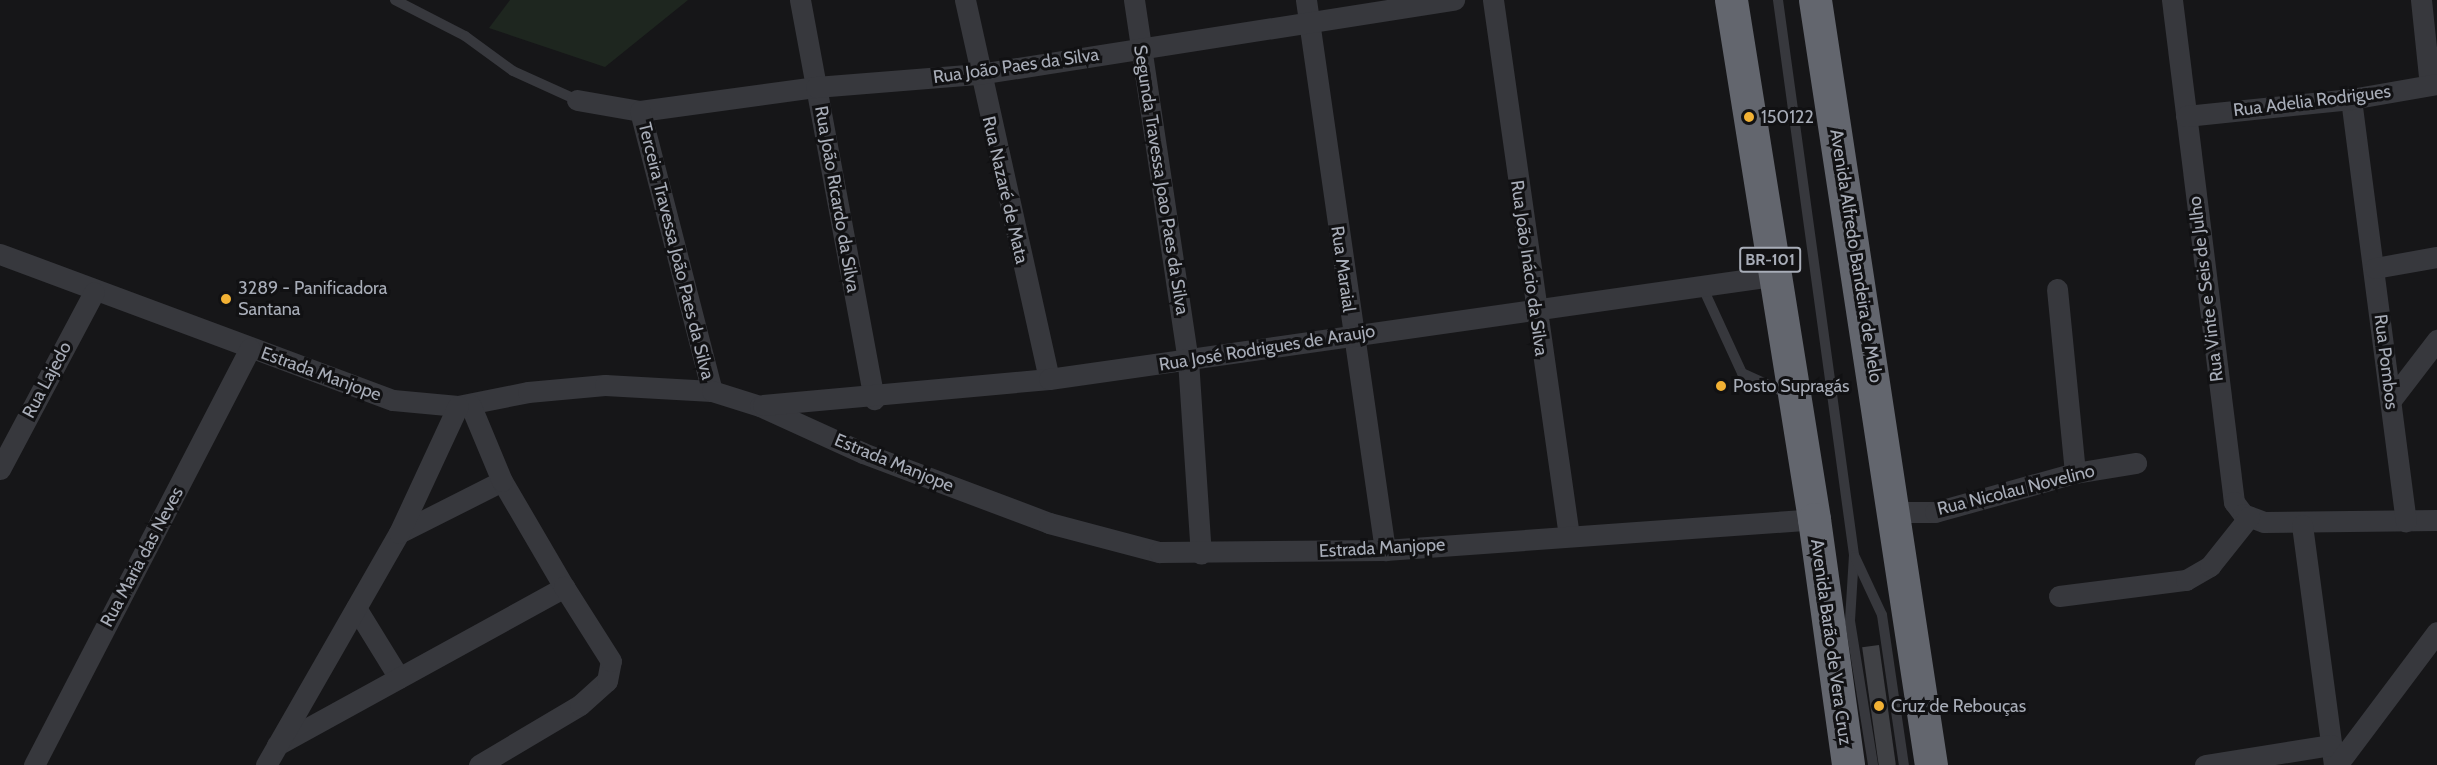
<!DOCTYPE html>
<meta charset="utf-8">
<style>
body{margin:0}
#map{position:relative;width:2437px;height:765px;overflow:hidden;background:#161618;font-family:Cabin,sans-serif}
div>[style]{position:absolute}
.green>*{inset:0;background:#1e261f}
.building>*{inset:0;background:#404145;transform-origin:0 0}
.lane>*{height:10px;margin:-5px;padding:0 5px;transform-origin:5px;border-radius:5px;background:#37383d}
.street>*{height:21px;margin:-10.5px;padding:0 10.5px;transform-origin:10.5px;border-radius:10.5px;background:#37383d}
.highway>*{height:33px;margin:-16.5px;padding:0 16.5px;transform-origin:16.5px;border-radius:16.5px;background:#63666e}
.dots>*{width:16px;height:16px;translate:-50% -50%;box-sizing:border-box;border:3px solid #111113;border-radius:50%}
span{translate:-50% -50%;white-space:nowrap;text-align:center;line-height:1.15;-webkit-text-stroke:6px #111113;paint-order:stroke}
.shield-label span{padding:2px 4px;background:#111113;border:2px solid;border-radius:4px;-webkit-text-stroke-width:0}
.shield-label{font-size:16px;color:#a8adb8;font-weight:700}
.street-label{font-size:18px;color:#a8adb8}
.poi-label{font-size:18px;color:#a8adb8}
.left{translate:0 -50%;text-align:left}
</style>
<div id="map">
<div class="green">
<i style="clip-path:polygon(510px 0,688px 0,605px 67px,489px 28px)"></i>
</div>
<div class="building">
<i style="left:1879px;top:645px;width:121px;height:17px;rotate:82deg"></i>
</div>
<div class="lane">
<i style="left:395px;top:0;width:79px;rotate:27.2deg"></i>
<i style="left:465px;top:36px;width:59px;rotate:36.1deg"></i>
<i style="left:513px;top:71px;width:70px;rotate:24.4deg"></i>
<i style="left:1778px;top:0;width:560px;rotate:82.2deg"></i>
<i style="left:1854px;top:555px;width:66px;rotate:93.5deg"></i>
<i style="left:1850px;top:621px;width:146px;rotate:80.9deg"></i>
<i style="left:1702px;top:286px;width:96px;rotate:65.3deg"></i>
<i style="left:1742px;top:373px;width:51px;rotate:24.5deg"></i>
<i style="left:1855px;top:557px;width:64px;rotate:65deg"></i>
<i style="left:1882px;top:615px;width:152px;rotate:81.7deg"></i>
</div>
<div class="street">
<i style="left:800px;top:0;width:406px;rotate:79.5deg"></i>
<i style="left:965px;top:0;width:388px;rotate:77.5deg"></i>
<i style="left:1134px;top:0;width:364px;rotate:81.5deg"></i>
<i style="left:1188px;top:360px;width:194px;rotate:86.2deg"></i>
<i style="left:1306px;top:0;width:556px;rotate:81.83deg"></i>
<i style="left:1493px;top:0;width:541px;rotate:81.93deg"></i>
<i style="left:2172px;top:0;width:506px;rotate:82.96deg"></i>
<i style="left:2234px;top:502px;width:15px;rotate:53deg"></i>
<i style="left:2243px;top:514px;width:22px;rotate:21deg"></i>
<i style="left:2264px;top:522px;width:173px;rotate:-0.7deg"></i>
<i style="left:2421px;top:0;width:85px;rotate:84deg"></i>
<i style="left:2351px;top:99px;width:426px;rotate:82.6deg"></i>
<i style="left:577px;top:100px;width:64px;rotate:9.9deg"></i>
<i style="left:640px;top:111px;width:178px;rotate:-7.8deg"></i>
<i style="left:816px;top:87px;width:164px;rotate:-4.6deg"></i>
<i style="left:979px;top:74px;width:481px;rotate:-8.9deg"></i>
<i style="left:640px;top:111px;width:289px;rotate:75.6deg"></i>
<i style="left:2186px;top:116px;width:166px;rotate:-5.9deg"></i>
<i style="left:2351px;top:99px;width:87px;rotate:-9.9deg"></i>
<i style="left:0;top:254px;width:419px;rotate:20.4deg"></i>
<i style="left:393px;top:400px;width:65px;rotate:5.3deg"></i>
<i style="left:458px;top:406px;width:71px;rotate:-11.3deg"></i>
<i style="left:528px;top:392px;width:77px;rotate:-5.2deg"></i>
<i style="left:605px;top:385px;width:107px;rotate:3.2deg"></i>
<i style="left:712px;top:391px;width:50px;rotate:17.4deg"></i>
<i style="left:760px;top:406px;width:113px;rotate:24.5deg"></i>
<i style="left:863px;top:453px;width:199px;rotate:20.6deg"></i>
<i style="left:1049px;top:523px;width:114px;rotate:14.8deg"></i>
<i style="left:1159px;top:552px;width:226px;rotate:-0.5deg"></i>
<i style="left:1385px;top:550px;width:430px;rotate:-4.1deg"></i>
<i style="left:2375px;top:268px;width:63px;rotate:-10.1deg"></i>
<i style="left:2057px;top:289px;width:185px;rotate:84.4deg"></i>
<i style="left:2391px;top:400px;width:76px;rotate:-52.5deg"></i>
<i style="left:763px;top:405px;width:287px;rotate:-5.2deg"></i>
<i style="left:1049px;top:379px;width:730px;rotate:-8.11deg"></i>
<i style="left:0;top:469px;width:200px;rotate:-62deg"></i>
<i style="left:1896px;top:512px;width:39px"></i>
<i style="left:1935px;top:512px;width:145px;rotate:-15.6deg"></i>
<i style="left:2075px;top:473px;width:62px;rotate:-9.3deg"></i>
<i style="left:2302px;top:525px;width:242px;rotate:82.4deg"></i>
<i style="left:399px;top:533px;width:115px;rotate:-26.8deg"></i>
<i style="left:2059px;top:596px;width:128px;rotate:-7.2deg"></i>
<i style="left:2186px;top:580px;width:28px;rotate:-30deg"></i>
<i style="left:2210px;top:566px;width:63px;rotate:-51.5deg"></i>
<i style="left:356px;top:608px;width:82px;rotate:58.4deg"></i>
<i style="left:277px;top:745px;width:328px;rotate:-28.8deg"></i>
<i style="left:564px;top:587px;width:123px;rotate:-120.3deg"></i>
<i style="left:502px;top:481px;width:83px;rotate:-112.6deg"></i>
<i style="left:34px;top:765px;width:469px;rotate:-62.6deg"></i>
<i style="left:266px;top:765px;width:267px;rotate:-60.2deg"></i>
<i style="left:399px;top:533px;width:140px;rotate:-65.1deg"></i>
<i style="left:479px;top:765px;width:117px;rotate:-30.7deg"></i>
<i style="left:580px;top:705px;width:36px;rotate:-42deg"></i>
<i style="left:607px;top:681px;width:20px;rotate:-79deg"></i>
<i style="left:611px;top:661px;width:88px;rotate:-122.4deg"></i>
<i style="left:2205px;top:765px;width:128px;rotate:-9deg"></i>
<i style="left:2337px;top:765px;width:166px;rotate:-53.1deg"></i>
</div>
<div class="highway">
<i style="left:1731px;top:0;width:526px;rotate:80.91deg"></i>
<i style="left:1814px;top:519px;width:248px;rotate:82.1deg"></i>
<i style="left:1815px;top:0;width:774px;rotate:81.38deg"></i>
</div>
<div class="dots">
<i style="left:1749px;top:117px;background:#f2b134"></i>
<i style="left:226px;top:299px;background:#f2b134"></i>
<i style="left:1721px;top:386px;background:#f2b134"></i>
<i style="left:1879px;top:706px;background:#f2b134"></i>
</div>
<div class="shield-label">
<span style="left:1770px;top:260px">BR-101</span>
</div>
<div class="street-label">
<span style="left:1016px;top:66px;rotate:-8deg">Rua João Paes da Silva</span>
<span style="left:2312px;top:101px;rotate:-7deg">Rua Adelia Rodrigues</span>
<span style="left:1161px;top:180px;rotate:81deg">Segunda Travessa Joao Paes da Silva</span>
<span style="left:1005px;top:190px;rotate:77deg">Rua Nazaré de Mata</span>
<span style="left:837px;top:199px;rotate:80deg">Rua João Ricardo da Silva</span>
<span style="left:676px;top:251px;rotate:76deg">Terceira Travessa João Paes da Silva</span>
<span style="left:1856px;top:256px;rotate:81deg">Avenida Alfredo Bandeira de Melo</span>
<span style="left:1529px;top:268px;rotate:82deg">Rua João Inácio da Silva</span>
<span style="left:1343px;top:269px;rotate:82deg">Rua Maraial</span>
<span style="left:2206px;top:289px;rotate:-97deg">Rua Vinte e Seis de Julho</span>
<span style="left:1267px;top:348px;rotate:-9deg">Rua José Rodrigues de Araujo</span>
<span style="left:2386px;top:362px;rotate:83deg">Rua Pombos</span>
<span style="left:321px;top:374px;rotate:20deg">Estrada Manjope</span>
<span style="left:47px;top:380px;rotate:-62deg">Rua Lajedo</span>
<span style="left:894px;top:463px;rotate:22deg">Estrada Manjope</span>
<span style="left:2016px;top:490px;rotate:-14deg">Rua Nicolau Novelino</span>
<span style="left:1382px;top:548px;rotate:-3deg">Estrada Manjope</span>
<span style="left:142px;top:557px;rotate:-62deg">Rua Maria das Neves</span>
<span style="left:1831px;top:642px;rotate:82deg">Avenida Barão de Vera Cruz</span>
</div>
<div class="poi-label">
<span class="left" style="left:1761px;top:117px">150122</span>
<span class="left" style="left:238px;top:299px">3289 - Panificadora<br>Santana</span>
<span class="left" style="left:1733px;top:386px">Posto Supragás</span>
<span class="left" style="left:1891px;top:706px">Cruz de Rebouças</span>
</div>
</div>
